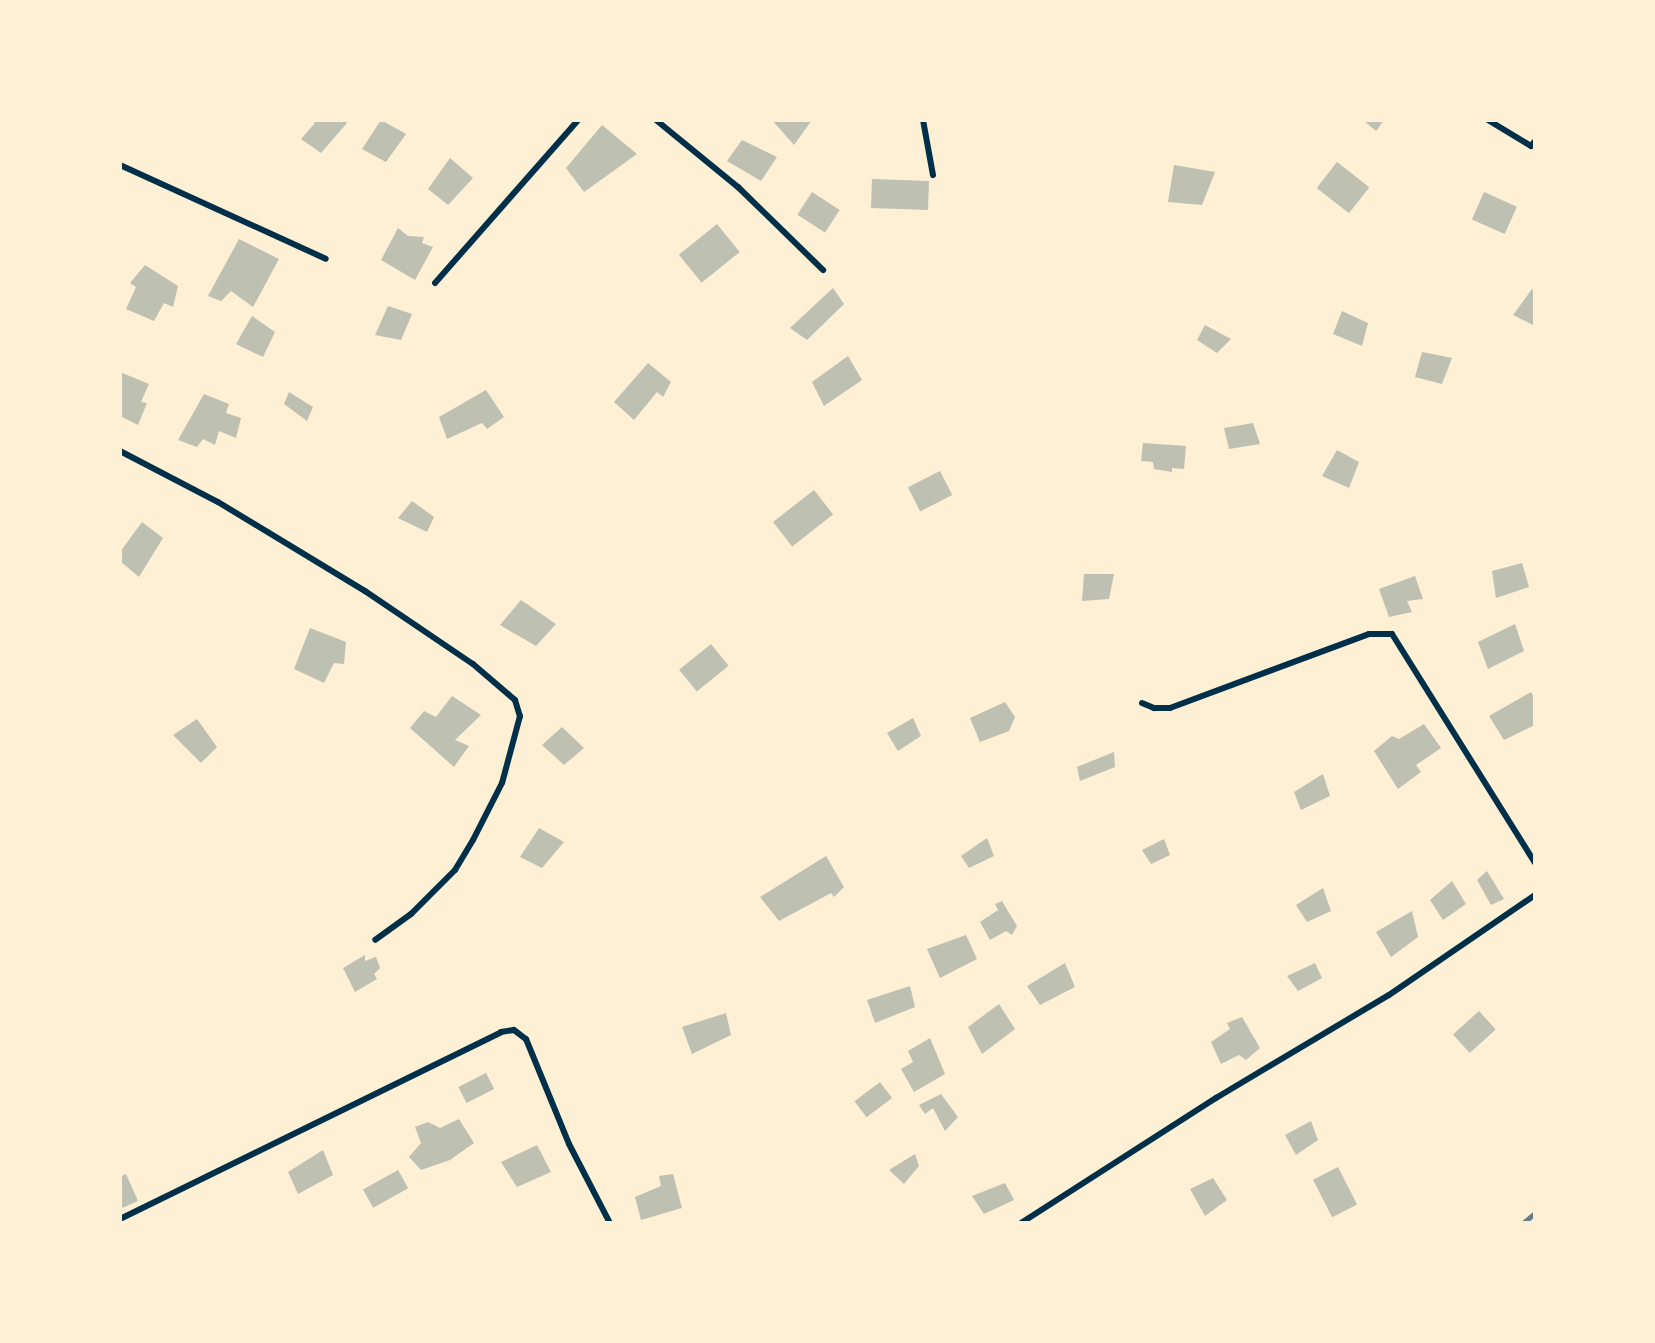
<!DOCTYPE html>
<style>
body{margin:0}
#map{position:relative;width:1655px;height:1343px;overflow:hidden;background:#fdf0d5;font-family:Inter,sans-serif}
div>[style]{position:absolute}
.building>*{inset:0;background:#bec0b2;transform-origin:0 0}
.minor>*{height:6px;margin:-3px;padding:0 3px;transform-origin:3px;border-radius:3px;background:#003049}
.rail>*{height:4.5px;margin:-2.25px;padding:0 2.25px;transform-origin:2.25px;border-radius:2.25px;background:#657d81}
span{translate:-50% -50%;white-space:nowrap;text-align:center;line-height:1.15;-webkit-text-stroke:4.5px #fdf0d5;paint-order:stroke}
.frame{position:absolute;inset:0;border:122px solid #fdf0d5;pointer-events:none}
</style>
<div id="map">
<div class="building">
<i style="clip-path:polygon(310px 120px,344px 120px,347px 123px,321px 153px,301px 139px,315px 123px)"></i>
<i style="clip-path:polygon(381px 120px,406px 134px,386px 162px,362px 149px)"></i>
<i style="clip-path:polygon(772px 120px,812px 120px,794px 145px)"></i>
<i style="clip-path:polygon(1363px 120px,1384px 120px,1376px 131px)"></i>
<i style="clip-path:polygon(602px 125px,637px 154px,584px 192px,566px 168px)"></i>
<i style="clip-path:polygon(742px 140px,777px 157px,761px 181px,727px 161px)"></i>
<i style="clip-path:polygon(450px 158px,473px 178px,448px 205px,428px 189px)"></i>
<i style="left:1337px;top:162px;width:41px;height:33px;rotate:38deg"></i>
<i style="clip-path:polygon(1174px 165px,1215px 172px,1202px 205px,1168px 202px)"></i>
<i style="left:929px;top:181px;width:29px;height:57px;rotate:92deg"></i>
<i style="left:812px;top:192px;width:33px;height:27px;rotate:33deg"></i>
<i style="left:1484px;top:192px;width:36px;height:30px;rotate:24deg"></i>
<i style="left:717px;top:224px;width:36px;height:49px;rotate:51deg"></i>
<i style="clip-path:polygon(398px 228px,408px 236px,424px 237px,422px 243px,433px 247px,415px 280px,381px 260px)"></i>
<i style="clip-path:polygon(239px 239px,279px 259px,253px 307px,231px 291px,221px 301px,208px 296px)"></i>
<i style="clip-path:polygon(145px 265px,178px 286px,173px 307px,164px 303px,154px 321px,126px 309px,136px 287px,130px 283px)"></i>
<i style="clip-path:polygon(833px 288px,844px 304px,807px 340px,790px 328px)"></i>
<i style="clip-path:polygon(1532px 289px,1535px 292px,1535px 326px,1513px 315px)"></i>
<i style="clip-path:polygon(388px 306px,412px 314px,401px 340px,375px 335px)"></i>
<i style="clip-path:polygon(1342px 311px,1368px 323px,1362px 346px,1333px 334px)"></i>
<i style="clip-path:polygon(252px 316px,275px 332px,263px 357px,236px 344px)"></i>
<i style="clip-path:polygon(1205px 325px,1231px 339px,1217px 353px,1197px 340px)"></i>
<i style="clip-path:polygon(1422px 352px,1452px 358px,1442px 384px,1415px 377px)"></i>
<i style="clip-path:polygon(848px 356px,862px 380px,824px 406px,812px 382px)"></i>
<i style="clip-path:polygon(648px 363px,671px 382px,663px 397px,657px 392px,634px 420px,614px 402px)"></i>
<i style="clip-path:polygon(120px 372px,149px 384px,141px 402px,147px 403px,138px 425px,120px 416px)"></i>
<i style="clip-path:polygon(486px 390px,504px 417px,487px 429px,482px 423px,447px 439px,439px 417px)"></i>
<i style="clip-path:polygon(289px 392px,313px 407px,307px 421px,284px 404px)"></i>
<i style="clip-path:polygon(204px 394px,229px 404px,226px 413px,241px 418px,236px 438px,219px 431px,215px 445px,203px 439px,197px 447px,178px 440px)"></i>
<i style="clip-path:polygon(1253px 423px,1260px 444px,1229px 449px,1224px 428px)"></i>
<i style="clip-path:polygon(1143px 443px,1186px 446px,1184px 469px,1172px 468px,1172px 472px,1154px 469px,1153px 462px,1141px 461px)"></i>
<i style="clip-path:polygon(1337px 450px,1359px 462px,1349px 488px,1322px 476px)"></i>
<i style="left:940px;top:471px;width:27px;height:36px;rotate:63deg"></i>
<i style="left:814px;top:490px;width:31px;height:52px;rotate:52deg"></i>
<i style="clip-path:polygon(412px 501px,434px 517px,427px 532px,398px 518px)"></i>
<i style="clip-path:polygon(142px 522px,163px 538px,139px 577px,120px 561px,120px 552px)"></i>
<i style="clip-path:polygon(1522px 563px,1529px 587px,1496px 598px,1492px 571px)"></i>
<i style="clip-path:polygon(1084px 574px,1114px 574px,1109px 599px,1082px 601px)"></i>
<i style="clip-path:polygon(1415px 576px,1423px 599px,1407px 601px,1412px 612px,1389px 617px,1379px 589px)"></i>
<i style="clip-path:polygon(521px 600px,556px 624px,536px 646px,500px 625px)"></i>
<i style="clip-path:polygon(1515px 624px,1524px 651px,1488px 669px,1478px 642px)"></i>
<i style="clip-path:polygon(310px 628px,346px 642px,344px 664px,334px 663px,324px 683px,294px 669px)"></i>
<i style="left:711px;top:644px;width:28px;height:41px;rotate:51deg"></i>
<i style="clip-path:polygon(1531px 692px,1535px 699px,1535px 725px,1504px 740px,1489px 716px)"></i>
<i style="clip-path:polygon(452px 696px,481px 715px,455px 740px,469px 746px,454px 767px,410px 728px,424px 711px,436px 717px)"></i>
<i style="clip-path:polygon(1005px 702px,1015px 717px,1009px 731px,980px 742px,970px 718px)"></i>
<i style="clip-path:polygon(913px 718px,921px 736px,898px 751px,887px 733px)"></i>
<i style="clip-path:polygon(197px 719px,217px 747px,201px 763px,173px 735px)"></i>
<i style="clip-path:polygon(1424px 724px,1441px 748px,1416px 765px,1421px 772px,1398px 789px,1374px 751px,1392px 736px,1399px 739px)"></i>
<i style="clip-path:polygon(562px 727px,584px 748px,564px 765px,542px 745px)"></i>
<i style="clip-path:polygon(1114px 752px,1115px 767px,1080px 781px,1077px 767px)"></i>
<i style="clip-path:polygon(1323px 774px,1330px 796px,1301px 810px,1294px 792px)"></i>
<i style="clip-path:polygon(539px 828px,564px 842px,542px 868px,520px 857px)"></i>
<i style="clip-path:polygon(987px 838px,994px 856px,969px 868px,961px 856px)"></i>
<i style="clip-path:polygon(1164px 839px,1170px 855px,1151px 864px,1142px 850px)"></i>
<i style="clip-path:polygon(826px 856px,844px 887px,834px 897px,831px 893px,779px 921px,760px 897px)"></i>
<i style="clip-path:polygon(1487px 871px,1504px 899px,1491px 905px,1477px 880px)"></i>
<i style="clip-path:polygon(1452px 881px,1466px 904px,1443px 920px,1430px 900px)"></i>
<i style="clip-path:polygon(1323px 888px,1331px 911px,1307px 922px,1296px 905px)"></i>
<i style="clip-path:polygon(1002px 901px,1017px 926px,1012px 935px,1006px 931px,990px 940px,980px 922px,998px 910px,995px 904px)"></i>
<i style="clip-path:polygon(1412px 911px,1418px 937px,1391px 957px,1376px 932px)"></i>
<i style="clip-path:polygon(966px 935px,977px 959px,940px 978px,927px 949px)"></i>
<i style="clip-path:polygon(365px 955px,365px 961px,376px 957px,380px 968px,374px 974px,377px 979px,355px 992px,343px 968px)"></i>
<i style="clip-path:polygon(1065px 963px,1075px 987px,1040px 1005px,1027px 986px)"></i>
<i style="clip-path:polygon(1315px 963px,1322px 978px,1298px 991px,1287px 976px)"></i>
<i style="clip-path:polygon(910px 986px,915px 1007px,875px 1023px,867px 1000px)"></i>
<i style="clip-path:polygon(999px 1004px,1015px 1029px,982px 1054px,968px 1027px)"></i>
<i style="left:1479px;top:1011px;width:25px;height:35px;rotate:48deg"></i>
<i style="clip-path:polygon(726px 1013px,731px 1035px,692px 1054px,682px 1027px)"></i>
<i style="clip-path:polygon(1242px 1017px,1260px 1048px,1246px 1060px,1239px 1055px,1221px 1064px,1211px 1042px,1230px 1029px,1227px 1023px)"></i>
<i style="clip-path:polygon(930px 1038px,945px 1074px,914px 1092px,901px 1069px,913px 1062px,908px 1051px)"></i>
<i style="left:486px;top:1073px;width:18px;height:31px;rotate:63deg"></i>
<i style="left:880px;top:1082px;width:20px;height:32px;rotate:53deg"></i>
<i style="clip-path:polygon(941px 1094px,958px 1117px,945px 1131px,933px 1108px,925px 1114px,919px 1105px)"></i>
<i style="clip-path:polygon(459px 1119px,474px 1143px,450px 1160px,421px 1170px,409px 1157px,421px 1143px,415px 1127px,428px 1122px,440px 1128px)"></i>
<i style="clip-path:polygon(1311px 1121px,1318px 1140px,1296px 1155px,1285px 1135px)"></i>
<i style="clip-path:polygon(537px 1145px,551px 1172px,517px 1187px,501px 1162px)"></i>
<i style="clip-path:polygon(323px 1150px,333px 1175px,298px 1194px,288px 1172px)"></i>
<i style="clip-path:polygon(915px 1154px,919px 1166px,904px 1184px,889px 1170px)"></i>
<i style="left:1338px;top:1167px;width:42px;height:28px;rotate:63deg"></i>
<i style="left:398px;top:1170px;width:21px;height:40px;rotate:61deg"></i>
<i style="clip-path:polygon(126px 1174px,138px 1201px,120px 1209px,120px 1177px)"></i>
<i style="clip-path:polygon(673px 1174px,682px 1208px,641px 1220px,635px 1197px,661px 1186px,659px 1176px)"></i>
<i style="clip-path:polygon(1213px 1178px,1227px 1200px,1205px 1216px,1190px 1189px)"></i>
<i style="clip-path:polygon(1005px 1183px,1014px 1200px,984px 1214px,972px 1196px)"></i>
</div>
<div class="minor">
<i style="left:656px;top:120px;width:106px;rotate:39.3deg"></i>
<i style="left:738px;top:187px;width:119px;rotate:44.3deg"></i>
<i style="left:923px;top:120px;width:56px;rotate:79.7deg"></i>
<i style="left:1488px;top:120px;width:50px;rotate:31.2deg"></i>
<i style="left:1531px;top:146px;width:6px;rotate:-51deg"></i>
<i style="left:120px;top:165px;width:226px;rotate:24.5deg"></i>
<i style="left:435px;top:283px;width:217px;rotate:-48.7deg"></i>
<i style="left:120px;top:451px;width:110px;rotate:27.5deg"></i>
<i style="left:218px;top:502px;width:172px;rotate:31.2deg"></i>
<i style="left:365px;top:591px;width:130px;rotate:34.1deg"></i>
<i style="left:473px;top:664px;width:55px;rotate:40.6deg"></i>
<i style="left:515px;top:700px;width:17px;rotate:73deg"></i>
<i style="left:520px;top:716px;width:69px;rotate:105deg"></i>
<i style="left:502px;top:783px;width:64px;rotate:117deg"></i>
<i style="left:473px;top:840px;width:35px;rotate:121deg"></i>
<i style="left:455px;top:870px;width:62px;rotate:135deg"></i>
<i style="left:411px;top:914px;width:44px;rotate:144.2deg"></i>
<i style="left:1142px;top:703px;width:13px;rotate:23deg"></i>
<i style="left:1154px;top:708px;width:16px"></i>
<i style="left:1170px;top:708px;width:212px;rotate:-20.4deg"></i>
<i style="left:1369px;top:634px;width:23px"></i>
<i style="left:1392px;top:634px;width:270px;rotate:58deg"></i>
<i style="left:120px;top:1219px;width:424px;rotate:-26.1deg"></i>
<i style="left:501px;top:1032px;width:13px;rotate:-9deg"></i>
<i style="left:514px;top:1030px;width:15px;rotate:37deg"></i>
<i style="left:526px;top:1039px;width:113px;rotate:67.7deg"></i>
<i style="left:569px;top:1144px;width:89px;rotate:62.6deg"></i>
<i style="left:1021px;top:1223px;width:232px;rotate:-32.7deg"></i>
<i style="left:1216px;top:1098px;width:201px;rotate:-30.8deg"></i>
<i style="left:1389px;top:995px;width:177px;rotate:-34.4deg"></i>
</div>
<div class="rail">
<i style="left:1523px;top:1223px;width:16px;rotate:-40deg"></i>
</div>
<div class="frame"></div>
</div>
